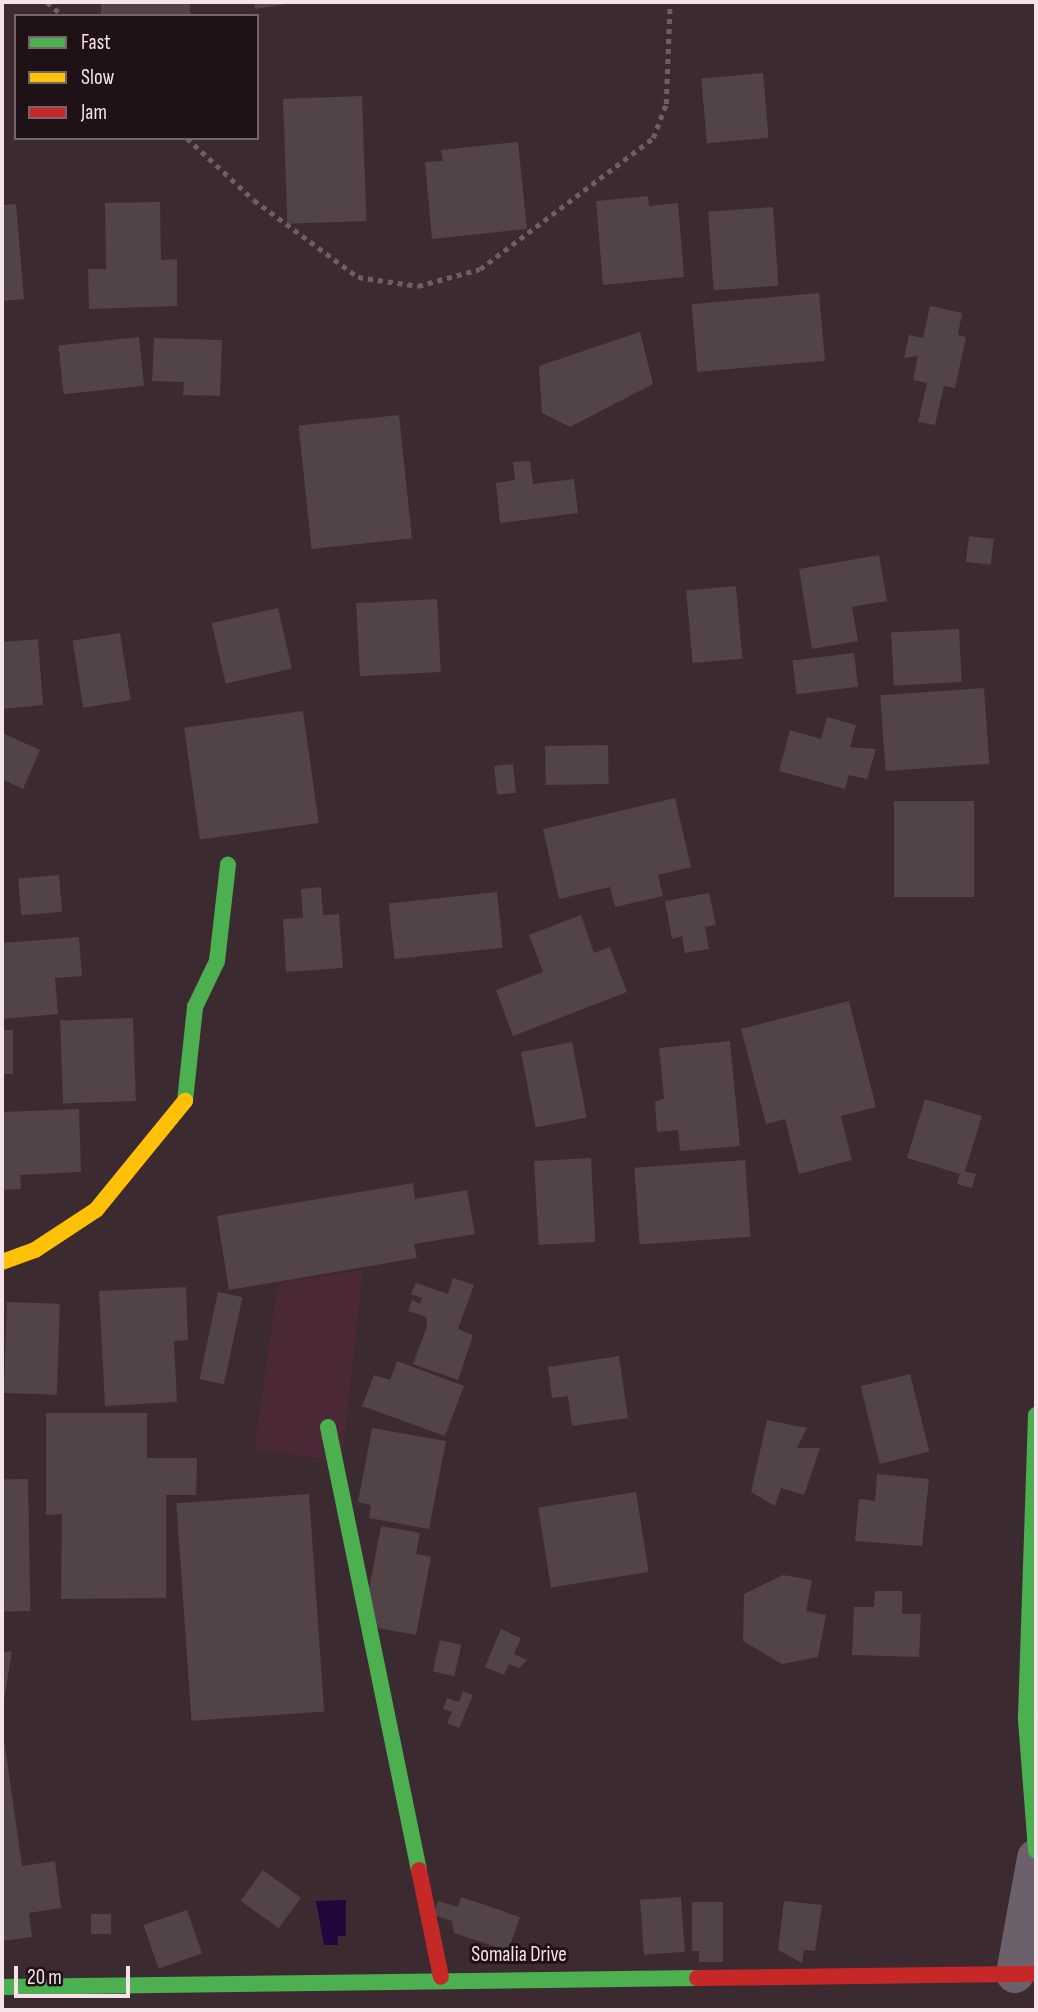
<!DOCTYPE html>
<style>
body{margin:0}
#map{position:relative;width:1038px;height:2012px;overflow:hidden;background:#3b2a30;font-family:"Sofia Sans Condensed",sans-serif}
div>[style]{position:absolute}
.built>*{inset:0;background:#4a2836}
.water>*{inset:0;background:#22073c}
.building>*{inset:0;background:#524347;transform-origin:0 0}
.path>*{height:4.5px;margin-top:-2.25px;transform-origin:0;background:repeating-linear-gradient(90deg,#6b6067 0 5px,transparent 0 10px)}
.street>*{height:38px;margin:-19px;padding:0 19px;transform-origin:19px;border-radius:19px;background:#6c606b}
.fast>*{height:16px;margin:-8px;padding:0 8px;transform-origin:8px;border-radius:8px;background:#4caf50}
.slow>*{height:16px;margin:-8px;padding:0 8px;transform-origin:8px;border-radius:8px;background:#ffc107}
.jam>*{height:16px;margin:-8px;padding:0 8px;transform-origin:8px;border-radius:8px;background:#c62828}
span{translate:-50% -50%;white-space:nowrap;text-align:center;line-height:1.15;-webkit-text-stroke:6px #1f1217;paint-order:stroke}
.street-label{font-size:21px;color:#f7e2e9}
.frame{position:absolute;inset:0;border:4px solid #f7e2e9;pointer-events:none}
.legend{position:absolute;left:14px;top:14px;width:245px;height:126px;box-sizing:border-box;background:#1f1217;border:2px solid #75656b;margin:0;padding:9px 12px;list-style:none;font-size:21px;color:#f7e2e9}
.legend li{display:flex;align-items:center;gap:14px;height:35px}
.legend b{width:35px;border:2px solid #75656b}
.scale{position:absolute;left:14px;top:1966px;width:116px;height:32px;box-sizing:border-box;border:4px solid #f7e2e9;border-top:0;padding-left:9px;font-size:21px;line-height:24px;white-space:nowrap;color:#f7e2e9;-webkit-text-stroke:5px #1f1217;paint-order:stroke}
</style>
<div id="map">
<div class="built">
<i style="clip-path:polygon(363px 1270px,342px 1462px,254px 1450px,278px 1282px)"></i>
</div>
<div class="water">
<i style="clip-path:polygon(346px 1900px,346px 1936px,338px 1936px,338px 1945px,324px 1945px,316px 1901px)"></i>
</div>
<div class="building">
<i style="left:101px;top:2px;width:89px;height:14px"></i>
<i style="clip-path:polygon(254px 2px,292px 2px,292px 3px,255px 9px)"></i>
<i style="left:763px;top:73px;width:65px;height:62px;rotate:85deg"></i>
<i style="left:362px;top:96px;width:125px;height:79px;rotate:88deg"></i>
<i style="clip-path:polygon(518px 142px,527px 229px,432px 239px,425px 162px,443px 161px,441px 150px)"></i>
<i style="clip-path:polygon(648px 196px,649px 206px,678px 203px,684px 277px,603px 285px,596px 201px)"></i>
<i style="clip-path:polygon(160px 202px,161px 260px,177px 259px,177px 306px,89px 309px,88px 269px,106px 269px,105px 203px)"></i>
<i style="clip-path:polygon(16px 204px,24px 299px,2px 301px,2px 205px)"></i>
<i style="left:773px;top:207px;width:79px;height:65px;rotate:86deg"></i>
<i style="left:819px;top:293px;width:68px;height:128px;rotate:85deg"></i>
<i style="clip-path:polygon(930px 306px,962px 313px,958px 335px,966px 337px,955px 388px,944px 386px,935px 425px,918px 422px,927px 383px,913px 380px,918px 356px,904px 358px,909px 335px,923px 338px)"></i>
<i style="clip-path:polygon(640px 332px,653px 384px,570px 427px,542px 413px,539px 366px)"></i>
<i style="left:139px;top:337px;width:49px;height:81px;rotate:84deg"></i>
<i style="clip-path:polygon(154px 338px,222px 340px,220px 396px,183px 395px,184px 382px,152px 381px)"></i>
<i style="left:399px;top:415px;width:124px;height:101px;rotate:84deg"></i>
<i style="clip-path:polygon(530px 461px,533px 484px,574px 479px,578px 513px,500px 523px,496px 483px,515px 480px,513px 462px)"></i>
<i style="left:969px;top:536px;width:25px;height:26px;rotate:7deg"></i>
<i style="clip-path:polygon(879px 555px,887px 601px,852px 607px,858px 641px,812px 649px,799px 569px)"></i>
<i style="left:736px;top:586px;width:73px;height:50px;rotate:85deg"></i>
<i style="left:437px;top:599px;width:73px;height:81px;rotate:87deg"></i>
<i style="left:278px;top:608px;width:62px;height:68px;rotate:77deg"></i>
<i style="left:959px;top:629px;width:53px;height:68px;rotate:87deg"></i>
<i style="left:120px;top:633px;width:68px;height:48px;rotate:81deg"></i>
<i style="clip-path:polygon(38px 639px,43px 705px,2px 709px,2px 642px)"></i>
<i style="left:854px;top:653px;width:34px;height:62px;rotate:83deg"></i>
<i style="left:984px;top:688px;width:76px;height:104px;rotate:86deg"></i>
<i style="left:303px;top:711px;width:113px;height:120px;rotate:82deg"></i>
<i style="clip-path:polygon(827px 717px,856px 725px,850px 747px,876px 749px,867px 779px,849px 775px,845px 789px,779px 771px,790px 730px,821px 739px)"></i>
<i style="clip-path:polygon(2px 733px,40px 750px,23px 789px,2px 779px)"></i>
<i style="left:608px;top:745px;width:39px;height:63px;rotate:89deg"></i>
<i style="left:513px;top:764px;width:29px;height:19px;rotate:84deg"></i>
<i style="clip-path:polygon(675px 798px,691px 867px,658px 875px,663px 896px,615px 907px,610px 887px,559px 899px,543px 829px)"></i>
<i style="left:894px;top:801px;width:80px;height:96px"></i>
<i style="left:59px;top:875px;width:37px;height:41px;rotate:85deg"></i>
<i style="clip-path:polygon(321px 887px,323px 915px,339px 914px,343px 968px,286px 972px,283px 919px,303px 918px,301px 889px)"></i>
<i style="left:497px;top:892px;width:56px;height:109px;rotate:84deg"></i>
<i style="clip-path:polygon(709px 893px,716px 925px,705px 927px,709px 949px,685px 953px,682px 936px,672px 939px,665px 901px)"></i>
<i style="clip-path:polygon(581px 915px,594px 953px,610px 947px,627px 992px,513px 1036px,496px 990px,543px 972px,529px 935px)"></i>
<i style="clip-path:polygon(79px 937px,82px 976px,55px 978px,58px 1014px,2px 1019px,2px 943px)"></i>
<i style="clip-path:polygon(849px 1001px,876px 1107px,841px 1116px,852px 1160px,799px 1174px,785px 1119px,766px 1124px,741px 1029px)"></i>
<i style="left:133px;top:1018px;width:83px;height:73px;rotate:88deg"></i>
<i style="left:2px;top:1030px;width:11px;height:44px"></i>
<i style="clip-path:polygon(730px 1041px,740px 1146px,680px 1151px,678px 1130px,657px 1132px,655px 1102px,664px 1098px,659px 1048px)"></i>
<i style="left:572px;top:1042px;width:77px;height:52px;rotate:79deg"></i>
<i style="clip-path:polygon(925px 1099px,982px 1116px,965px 1171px,976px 1174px,972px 1188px,957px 1184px,960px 1174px,907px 1158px)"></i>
<i style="clip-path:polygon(79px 1109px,81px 1172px,20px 1175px,21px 1189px,3px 1190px,2px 1112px)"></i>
<i style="left:591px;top:1158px;width:84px;height:57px;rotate:87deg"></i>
<i style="left:745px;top:1160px;width:77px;height:111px;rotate:86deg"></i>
<i style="clip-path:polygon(413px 1183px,415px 1199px,467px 1190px,475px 1234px,414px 1244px,417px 1258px,229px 1290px,217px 1216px)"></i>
<i style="clip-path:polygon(453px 1278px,474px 1285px,458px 1329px,473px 1335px,458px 1380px,413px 1364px,427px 1326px,426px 1317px,408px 1311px,412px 1300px,420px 1304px,422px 1298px,411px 1294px,416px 1283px,448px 1294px)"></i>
<i style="clip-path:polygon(186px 1287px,188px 1340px,174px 1341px,177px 1402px,105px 1406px,99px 1291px)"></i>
<i style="left:218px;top:1292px;width:25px;height:89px;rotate:12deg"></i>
<i style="left:7px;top:1302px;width:53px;height:91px;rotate:2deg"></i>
<i style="clip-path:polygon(619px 1356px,628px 1418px,572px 1426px,568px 1396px,552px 1398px,548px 1367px)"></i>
<i style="clip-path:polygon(397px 1361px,464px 1386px,445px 1436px,362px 1406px,374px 1375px,390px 1380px)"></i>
<i style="left:910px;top:1374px;width:80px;height:51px;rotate:76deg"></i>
<i style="clip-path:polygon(46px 1413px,147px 1413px,147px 1458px,197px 1458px,196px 1495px,166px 1495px,166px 1598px,61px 1599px,62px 1514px,46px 1515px)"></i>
<i style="clip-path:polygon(767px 1420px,807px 1428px,797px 1448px,820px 1448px,804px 1495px,781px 1488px,775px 1506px,751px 1492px)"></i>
<i style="clip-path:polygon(372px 1428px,446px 1441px,429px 1529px,369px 1518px,371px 1505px,358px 1502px)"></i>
<i style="clip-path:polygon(877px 1474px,929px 1479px,922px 1546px,855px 1541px,859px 1499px,875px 1501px)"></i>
<i style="left:28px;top:1479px;width:132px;height:26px;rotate:89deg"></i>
<i style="left:636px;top:1492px;width:81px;height:99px;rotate:81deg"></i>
<i style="left:309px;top:1494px;width:218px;height:133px;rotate:86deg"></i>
<i style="clip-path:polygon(381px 1526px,420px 1533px,416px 1554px,431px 1557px,416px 1635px,362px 1625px)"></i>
<i style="clip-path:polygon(783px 1575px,812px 1580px,806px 1611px,826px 1615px,818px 1657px,782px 1664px,743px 1641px,744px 1594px)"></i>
<i style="clip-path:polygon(875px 1591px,902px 1591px,902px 1614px,921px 1614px,919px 1657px,852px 1655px,854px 1607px,874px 1607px)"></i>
<i style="clip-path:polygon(501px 1629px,521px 1638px,514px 1654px,527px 1660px,519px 1668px,509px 1664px,504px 1675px,485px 1667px)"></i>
<i style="left:440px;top:1640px;width:22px;height:32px;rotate:13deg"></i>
<i style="clip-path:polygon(12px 1651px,3px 1707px,2px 1706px,2px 1652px)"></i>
<i style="clip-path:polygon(463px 1691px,473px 1695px,459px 1728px,447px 1723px,452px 1712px,443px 1709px,447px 1698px,459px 1702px)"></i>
<i style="clip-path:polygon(2px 1725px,22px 1866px,55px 1861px,61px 1908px,29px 1913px,32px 1937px,2px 1941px)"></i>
<i style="left:263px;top:1870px;width:47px;height:38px;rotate:36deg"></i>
<i style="clip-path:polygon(461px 1897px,520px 1917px,508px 1951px,454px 1933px,452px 1921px,433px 1915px,438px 1901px,458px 1907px)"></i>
<i style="left:681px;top:1897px;width:55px;height:41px;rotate:86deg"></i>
<i style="clip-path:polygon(784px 1901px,822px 1905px,815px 1951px,804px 1950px,802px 1963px,778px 1950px)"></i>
<i style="clip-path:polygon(692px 1902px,723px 1902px,723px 1962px,699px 1962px,699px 1951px,692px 1951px)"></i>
<i style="left:187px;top:1910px;width:46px;height:46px;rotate:71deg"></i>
<i style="left:91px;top:1914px;width:20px;height:20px"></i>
</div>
<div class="path">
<i style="left:47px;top:2px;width:21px;rotate:41deg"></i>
<i style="left:187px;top:138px;width:91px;rotate:42.8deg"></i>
<i style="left:254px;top:200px;width:129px;rotate:36.5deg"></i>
<i style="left:358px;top:277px;width:61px;rotate:8.5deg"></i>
<i style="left:418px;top:286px;width:64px;rotate:-15.3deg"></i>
<i style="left:480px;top:269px;width:217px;rotate:-37.1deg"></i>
<i style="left:653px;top:138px;width:36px;rotate:-69deg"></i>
<i style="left:666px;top:104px;width:102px;rotate:-87.8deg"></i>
</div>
<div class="street">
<i style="left:1015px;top:1974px;width:118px;rotate:-79.7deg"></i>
</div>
<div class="fast">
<i style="left:185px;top:1101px;width:95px;rotate:-83.9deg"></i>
<i style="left:195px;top:1007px;width:51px;rotate:-64.4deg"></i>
<i style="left:217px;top:961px;width:97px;rotate:-83.5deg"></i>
<i style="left:1036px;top:1415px;width:305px;rotate:91.9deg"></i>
<i style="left:1026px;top:1720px;width:131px;rotate:85.6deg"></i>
<i style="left:328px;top:1427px;width:452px;rotate:78.4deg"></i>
<i style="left:2px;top:1987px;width:695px;rotate:-0.74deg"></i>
</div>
<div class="slow">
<i style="left:2px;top:1262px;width:35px;rotate:-20deg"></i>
<i style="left:35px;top:1250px;width:73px;rotate:-33.3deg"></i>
<i style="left:96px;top:1210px;width:141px;rotate:-50.8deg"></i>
</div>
<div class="jam">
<i style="left:419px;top:1870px;width:109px;rotate:78.4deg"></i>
<i style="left:697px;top:1978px;width:339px;rotate:-0.7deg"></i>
</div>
<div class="street-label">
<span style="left:519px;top:1955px">Somalia Drive</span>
</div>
<div class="frame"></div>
<ul class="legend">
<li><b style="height:9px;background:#4caf50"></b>Fast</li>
<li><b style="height:9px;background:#ffc107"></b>Slow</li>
<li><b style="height:9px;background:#c62828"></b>Jam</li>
</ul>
<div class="scale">20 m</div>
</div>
